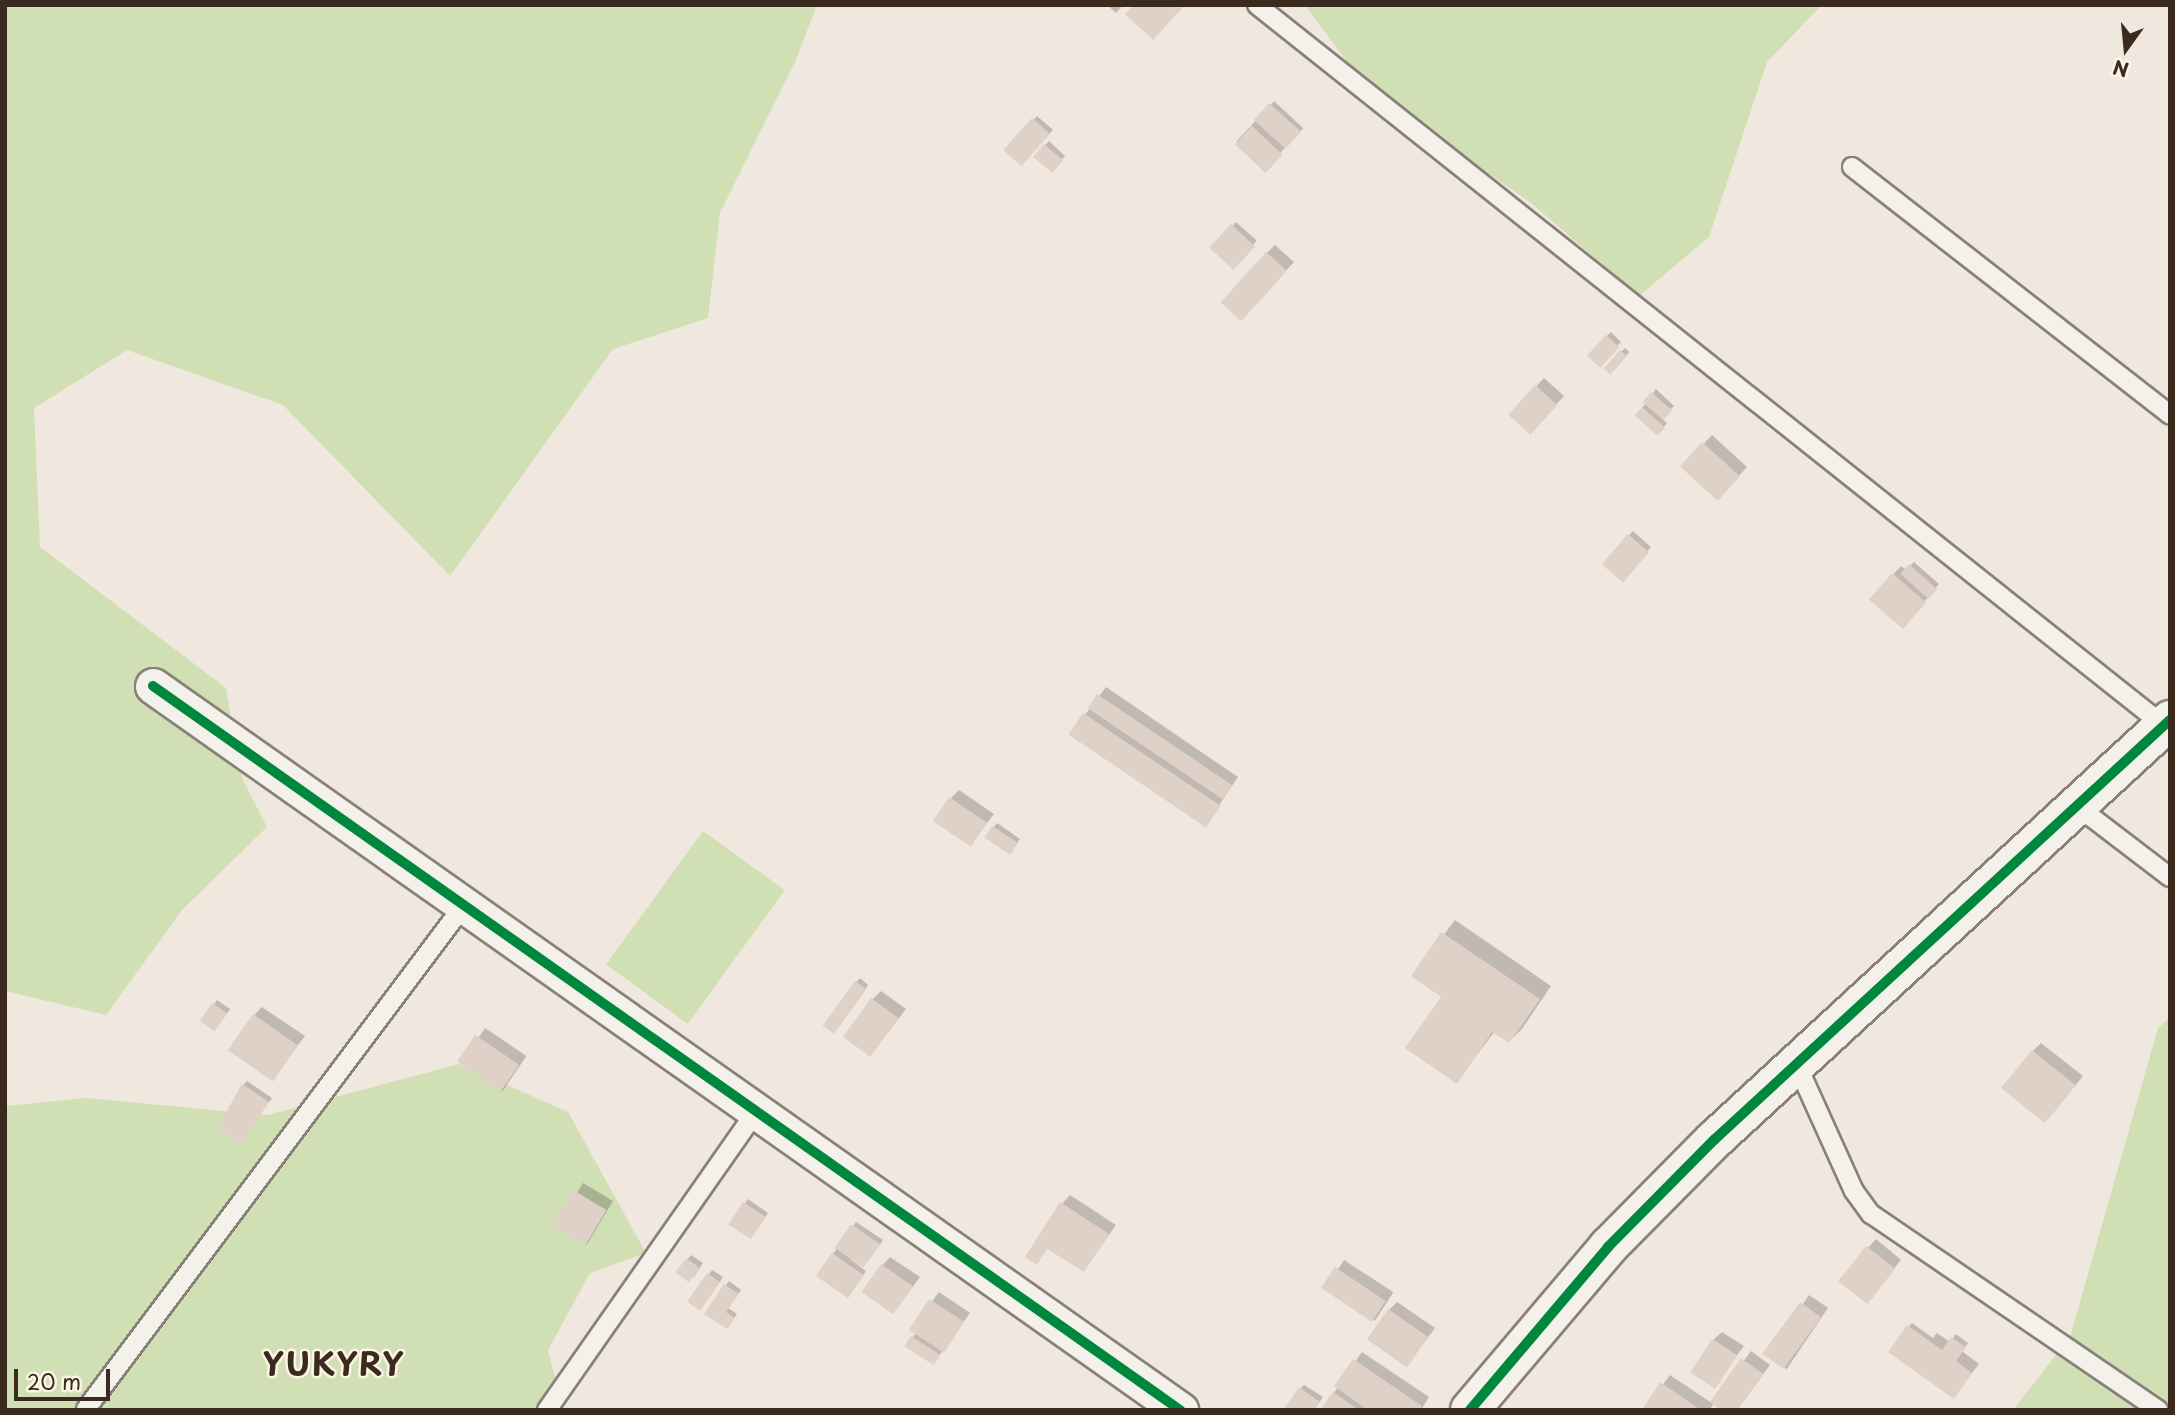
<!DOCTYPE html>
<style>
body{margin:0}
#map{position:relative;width:2175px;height:1415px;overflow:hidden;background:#f0e8de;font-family:"Playpen Sans",sans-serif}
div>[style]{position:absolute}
.green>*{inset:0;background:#d1dfb4;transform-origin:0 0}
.shadow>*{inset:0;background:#0003;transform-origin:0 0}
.building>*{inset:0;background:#dfd1c7;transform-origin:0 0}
.roads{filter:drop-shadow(2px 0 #888179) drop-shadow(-2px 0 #888179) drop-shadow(0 2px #888179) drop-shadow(0 -2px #888179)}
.service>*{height:18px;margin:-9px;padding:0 9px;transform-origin:9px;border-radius:9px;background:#f4f0ea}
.minor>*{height:35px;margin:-17.5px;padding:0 17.5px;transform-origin:17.5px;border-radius:17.5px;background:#f4f0ea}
.tertiary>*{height:38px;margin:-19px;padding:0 19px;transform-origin:19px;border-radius:19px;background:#f4f0ea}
.cycleway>*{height:10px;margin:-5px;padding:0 5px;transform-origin:5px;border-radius:5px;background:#00873e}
span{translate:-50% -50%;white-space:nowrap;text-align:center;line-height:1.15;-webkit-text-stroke:5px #fcf5e5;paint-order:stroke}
.district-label{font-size:32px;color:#3b2a1e;font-weight:700;letter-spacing:2px}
.frame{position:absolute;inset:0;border:7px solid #3b2a1e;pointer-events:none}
.north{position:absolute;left:2091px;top:14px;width:70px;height:70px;-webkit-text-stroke:5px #fcf5e5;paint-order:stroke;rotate:195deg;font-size:19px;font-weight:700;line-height:28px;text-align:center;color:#3b2a1e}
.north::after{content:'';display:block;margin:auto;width:24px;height:32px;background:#3b2a1e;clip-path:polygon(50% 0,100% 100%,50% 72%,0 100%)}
.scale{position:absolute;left:14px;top:1369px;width:96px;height:32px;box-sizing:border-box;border:4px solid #3b2a1e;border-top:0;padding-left:9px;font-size:21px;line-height:24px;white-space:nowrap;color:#3b2a1e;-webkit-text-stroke:5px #fcf5e5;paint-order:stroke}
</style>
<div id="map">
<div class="green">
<i style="clip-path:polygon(5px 5px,817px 5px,795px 62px,720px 213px,708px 318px,613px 349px,450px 576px,283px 405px,127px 350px,34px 408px,40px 547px,226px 688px,242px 778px,267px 827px,182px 910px,106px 1015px,5px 991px)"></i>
<i style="clip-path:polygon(1305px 5px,1822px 5px,1767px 62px,1709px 237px,1639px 296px,1530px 202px,1370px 93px)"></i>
<i style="left:703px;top:831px;width:101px;height:165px;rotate:36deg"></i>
<i style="clip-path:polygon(2170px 1017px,2170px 1410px,2013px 1410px,2070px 1337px,2158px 1028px)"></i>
<i style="clip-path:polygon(459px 1064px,568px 1112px,646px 1253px,590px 1273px,548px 1350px,563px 1410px,5px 1410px,5px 1106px,86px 1098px,268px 1115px)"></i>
</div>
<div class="shadow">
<i style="clip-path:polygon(1107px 5px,1123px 5px,1116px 13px)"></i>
<i style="left:1274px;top:101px;width:40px;height:55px;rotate:43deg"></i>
<i style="left:1037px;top:116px;width:21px;height:47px;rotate:41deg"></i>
<i style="left:1049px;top:141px;width:22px;height:21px;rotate:43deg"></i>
<i style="left:1236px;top:222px;width:28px;height:35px;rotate:42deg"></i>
<i style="clip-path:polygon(1275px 245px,1294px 262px,1249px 310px,1267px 253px)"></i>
<i style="left:1611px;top:332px;width:14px;height:30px;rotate:45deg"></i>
<i style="left:1625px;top:348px;width:6px;height:28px;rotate:45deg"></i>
<i style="clip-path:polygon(1544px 378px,1564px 396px,1538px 424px,1510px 414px)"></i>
<i style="clip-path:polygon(1656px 389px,1674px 406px,1662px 419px,1667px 423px,1658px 433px,1637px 415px)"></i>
<i style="clip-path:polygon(1712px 435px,1747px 467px,1726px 490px,1683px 466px)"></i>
<i style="left:1633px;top:531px;width:24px;height:43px;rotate:42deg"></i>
<i style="clip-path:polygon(1914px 562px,1939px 584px,1910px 619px,1871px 598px,1901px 566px,1906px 570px)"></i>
<i style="clip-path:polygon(1106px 687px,1238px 777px,1205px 826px,1085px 715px)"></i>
<i style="clip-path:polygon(959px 790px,994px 814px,970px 845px,951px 798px)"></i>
<i style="clip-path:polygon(997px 823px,1020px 839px,1013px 849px,986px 837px)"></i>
<i style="clip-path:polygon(1455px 920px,1551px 986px,1522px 1029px,1509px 1041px,1495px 1031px,1457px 1081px,1443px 996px,1413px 976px)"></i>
<i style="clip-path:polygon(860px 978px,868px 985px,838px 1028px,856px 982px)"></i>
<i style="clip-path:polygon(881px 991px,906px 1009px,871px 1054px,872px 1000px)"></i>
<i style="clip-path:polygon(217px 1000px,230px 1009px,218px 1026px,202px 1021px)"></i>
<i style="clip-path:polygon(262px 1007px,305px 1036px,273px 1078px,254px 1015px)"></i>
<i style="left:485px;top:1028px;width:50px;height:43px;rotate:34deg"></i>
<i style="clip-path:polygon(2041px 1043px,2083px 1076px,2053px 1113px,2033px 1051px)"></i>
<i style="clip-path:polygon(247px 1081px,272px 1098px,243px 1138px,243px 1085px)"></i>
<i style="left:583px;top:1183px;width:35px;height:51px;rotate:31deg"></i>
<i style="clip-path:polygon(1070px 1195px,1116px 1225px,1084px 1270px,1048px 1247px,1062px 1204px)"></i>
<i style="clip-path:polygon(748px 1199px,768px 1213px,753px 1234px,730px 1224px)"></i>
<i style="clip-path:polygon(856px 1222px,883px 1240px,868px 1261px,850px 1259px,866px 1271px,852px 1292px,833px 1254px)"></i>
<i style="clip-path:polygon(1876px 1239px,1901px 1260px,1874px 1293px,1840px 1279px)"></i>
<i style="clip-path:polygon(691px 1255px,703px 1263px,694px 1277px,678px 1272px)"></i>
<i style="clip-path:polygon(890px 1257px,920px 1277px,894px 1312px,882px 1266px)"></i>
<i style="left:1344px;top:1260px;width:59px;height:34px;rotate:33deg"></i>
<i style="clip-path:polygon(712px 1270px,723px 1277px,704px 1305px,689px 1302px)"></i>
<i style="clip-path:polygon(729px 1281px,741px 1290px,728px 1308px,737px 1314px,730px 1324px,706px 1313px)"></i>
<i style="clip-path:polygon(939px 1292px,970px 1313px,936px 1360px,906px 1346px,916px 1333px,911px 1329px)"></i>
<i style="left:1809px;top:1295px;width:23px;height:74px;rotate:34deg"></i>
<i style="clip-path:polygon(1397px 1302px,1435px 1328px,1407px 1365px,1389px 1310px)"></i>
<i style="clip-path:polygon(1912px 1323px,1933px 1338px,1937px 1333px,1950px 1342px,1956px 1334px,1968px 1343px,1962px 1351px,1979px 1364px,1954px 1396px,1909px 1326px)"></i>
<i style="clip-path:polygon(1722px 1332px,1744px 1346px,1714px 1386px,1713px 1340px)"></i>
<i style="clip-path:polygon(1751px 1351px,1770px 1365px,1737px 1410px,1714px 1403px,1710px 1410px,1644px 1410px,1670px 1375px,1712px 1403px)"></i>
<i style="clip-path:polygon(1362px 1352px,1429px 1397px,1421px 1410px,1322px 1410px)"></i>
<i style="clip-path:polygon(1304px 1385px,1323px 1397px,1314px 1410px,1301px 1388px)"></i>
</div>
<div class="building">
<i style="clip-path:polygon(1133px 5px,1185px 5px,1153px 40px,1125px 14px)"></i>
<i style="left:1269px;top:103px;width:43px;height:23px;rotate:42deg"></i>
<i style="left:1032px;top:118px;width:24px;height:43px;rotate:42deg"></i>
<i style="left:1252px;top:126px;width:42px;height:25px;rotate:43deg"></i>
<i style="left:1044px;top:144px;width:25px;height:17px;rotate:40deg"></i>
<i style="left:1231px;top:224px;width:33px;height:32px;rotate:43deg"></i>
<i style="left:1266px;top:252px;width:28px;height:68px;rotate:42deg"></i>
<i style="left:1606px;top:335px;width:18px;height:28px;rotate:43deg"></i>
<i style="left:1620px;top:350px;width:9px;height:25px;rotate:41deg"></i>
<i style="left:1535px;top:385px;width:30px;height:40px;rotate:42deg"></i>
<i style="left:1651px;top:392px;width:28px;height:13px;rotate:41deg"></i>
<i style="left:1642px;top:407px;width:31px;height:11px;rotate:42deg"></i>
<i style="left:1702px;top:442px;width:51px;height:33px;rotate:42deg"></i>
<i style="left:1628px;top:534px;width:28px;height:40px;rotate:41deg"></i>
<i style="left:1909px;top:564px;width:38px;height:13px;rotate:42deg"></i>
<i style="left:1892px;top:573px;width:45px;height:35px;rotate:41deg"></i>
<i style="left:1097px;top:694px;width:163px;height:17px;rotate:34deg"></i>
<i style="left:1083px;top:713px;width:166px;height:26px;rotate:34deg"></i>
<i style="left:949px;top:797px;width:46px;height:29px;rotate:34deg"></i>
<i style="left:992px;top:826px;width:31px;height:14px;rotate:33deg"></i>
<i style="clip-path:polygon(1441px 932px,1540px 999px,1509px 1043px,1492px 1032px,1457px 1084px,1405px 1048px,1441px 997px,1411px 976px)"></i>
<i style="left:855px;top:981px;width:14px;height:55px;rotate:36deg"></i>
<i style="left:871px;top:998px;width:34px;height:48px;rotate:36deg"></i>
<i style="left:212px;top:1003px;width:18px;height:22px;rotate:34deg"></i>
<i style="left:253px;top:1014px;width:55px;height:44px;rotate:35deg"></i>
<i style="left:475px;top:1035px;width:53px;height:32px;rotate:34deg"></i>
<i style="left:2032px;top:1050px;width:56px;height:49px;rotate:39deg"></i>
<i style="clip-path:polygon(242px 1084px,269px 1102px,240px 1144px,217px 1128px)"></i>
<i style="left:573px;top:1190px;width:39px;height:41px;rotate:31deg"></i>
<i style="left:743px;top:1202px;width:27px;height:27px;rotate:33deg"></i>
<i style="clip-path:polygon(1060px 1202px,1109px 1234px,1084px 1272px,1047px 1249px,1037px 1265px,1025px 1257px)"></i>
<i style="left:851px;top:1224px;width:35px;height:29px;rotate:35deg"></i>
<i style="left:1866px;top:1246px;width:37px;height:45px;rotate:38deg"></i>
<i style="left:832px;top:1253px;width:39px;height:28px;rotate:35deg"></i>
<i style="left:686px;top:1258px;width:17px;height:18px;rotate:36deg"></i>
<i style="left:881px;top:1264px;width:39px;height:34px;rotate:35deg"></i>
<i style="left:1335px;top:1267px;width:61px;height:25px;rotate:34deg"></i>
<i style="left:707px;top:1273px;width:16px;height:35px;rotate:35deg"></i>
<i style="clip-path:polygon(724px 1284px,739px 1294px,726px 1312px,735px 1318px,727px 1329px,704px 1314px)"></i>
<i style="left:929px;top:1299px;width:42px;height:37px;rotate:33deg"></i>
<i style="left:1800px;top:1302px;width:26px;height:64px;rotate:36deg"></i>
<i style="left:1388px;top:1309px;width:49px;height:37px;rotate:35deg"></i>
<i style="clip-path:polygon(1907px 1325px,1942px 1350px,1951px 1337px,1966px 1347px,1956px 1361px,1972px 1373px,1954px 1399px,1888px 1352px)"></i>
<i style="left:911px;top:1336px;width:35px;height:12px;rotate:33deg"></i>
<i style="left:1712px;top:1339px;width:30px;height:40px;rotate:33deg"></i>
<i style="clip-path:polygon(1741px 1358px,1763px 1374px,1737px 1410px,1720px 1410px,1710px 1402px)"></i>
<i style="clip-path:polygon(1353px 1359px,1422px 1406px,1420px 1410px,1368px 1410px,1334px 1386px)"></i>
<i style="clip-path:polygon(1660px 1382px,1701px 1410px,1642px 1410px)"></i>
<i style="clip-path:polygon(1299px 1387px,1320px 1402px,1315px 1410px,1283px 1410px)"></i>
<i style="clip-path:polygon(1333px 1392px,1359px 1410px,1320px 1410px)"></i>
</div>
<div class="roads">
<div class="service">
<i style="left:1257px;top:5px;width:1157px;rotate:38.47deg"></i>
<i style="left:1852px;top:167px;width:403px;rotate:37.9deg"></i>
<i style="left:2077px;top:806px;width:117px;rotate:37.4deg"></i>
<i style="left:1797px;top:1065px;width:138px;rotate:65.7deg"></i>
<i style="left:1854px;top:1191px;width:29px;rotate:54deg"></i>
<i style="left:1871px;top:1214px;width:348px;rotate:34.3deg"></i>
<i style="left:86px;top:1409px;width:630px;rotate:-53.13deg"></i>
<i style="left:547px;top:1410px;width:365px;rotate:-55deg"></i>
</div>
<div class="minor">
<i style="left:153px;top:686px;width:1257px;rotate:35.18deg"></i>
</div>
<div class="tertiary">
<i style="left:1470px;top:1410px;width:214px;rotate:-49.7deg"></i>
<i style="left:1608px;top:1247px;width:151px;rotate:-45.3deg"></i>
<i style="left:1714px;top:1140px;width:620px;rotate:-42.65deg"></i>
</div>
</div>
<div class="cycleway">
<i style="left:153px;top:686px;width:1257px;rotate:35.18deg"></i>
<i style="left:1470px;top:1410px;width:214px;rotate:-49.7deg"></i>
<i style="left:1608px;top:1247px;width:151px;rotate:-45.3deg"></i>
<i style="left:1714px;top:1140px;width:620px;rotate:-42.65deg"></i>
</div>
<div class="district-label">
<span style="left:334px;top:1363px">YUKYRY</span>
</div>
<div class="frame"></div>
<div class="north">N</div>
<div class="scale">20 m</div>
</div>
